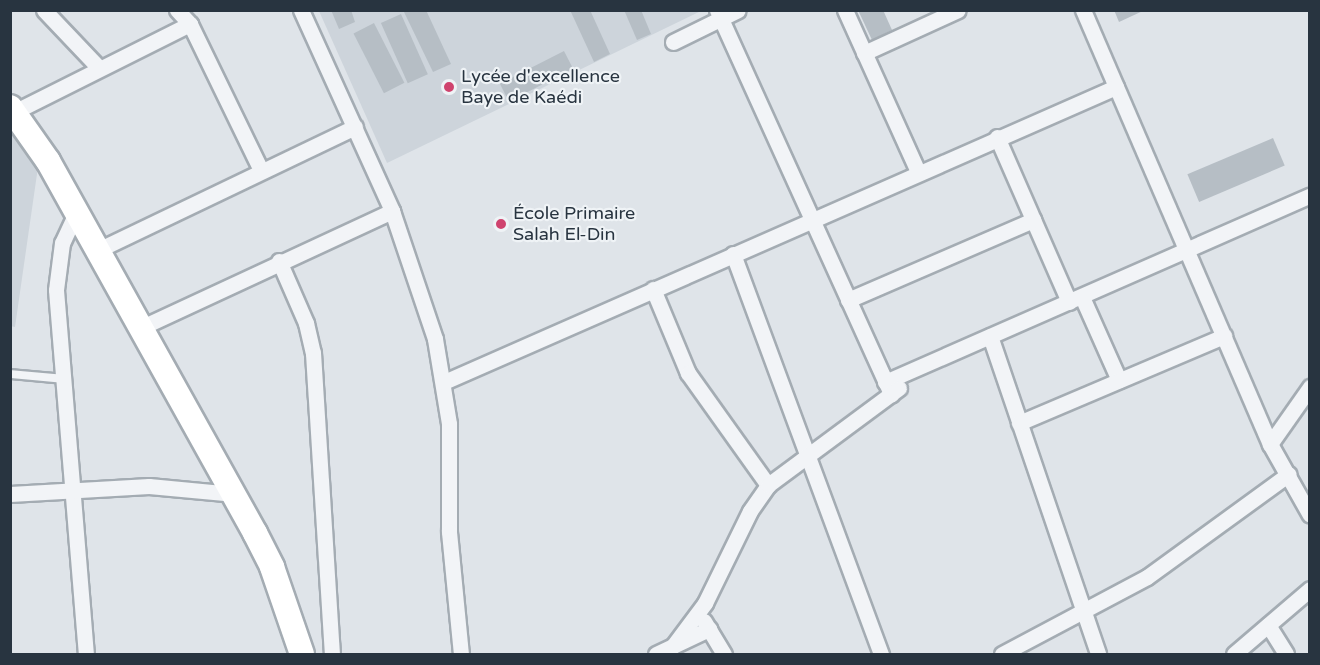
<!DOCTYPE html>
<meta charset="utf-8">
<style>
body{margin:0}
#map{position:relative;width:1320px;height:665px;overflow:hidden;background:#dfe4e9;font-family:"Varela Round",sans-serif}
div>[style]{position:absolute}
.built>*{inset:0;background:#cdd4db}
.building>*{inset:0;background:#b6bec5;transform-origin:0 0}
.roads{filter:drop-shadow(2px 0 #a4acb3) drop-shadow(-2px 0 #a4acb3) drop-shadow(0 2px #a4acb3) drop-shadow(0 -2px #a4acb3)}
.service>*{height:8px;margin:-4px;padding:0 4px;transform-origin:4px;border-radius:4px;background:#f2f4f7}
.minor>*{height:15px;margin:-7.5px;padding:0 7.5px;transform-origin:7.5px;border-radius:7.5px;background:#f2f4f7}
.primary>*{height:24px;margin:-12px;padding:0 12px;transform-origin:12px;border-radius:12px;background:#fff}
.dots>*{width:16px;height:16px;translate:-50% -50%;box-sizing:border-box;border:3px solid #eff3f6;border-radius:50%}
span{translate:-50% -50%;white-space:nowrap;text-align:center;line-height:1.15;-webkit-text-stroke:4.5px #eff3f6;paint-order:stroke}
.poi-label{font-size:18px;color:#283440}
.left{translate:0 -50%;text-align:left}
.frame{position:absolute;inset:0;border:12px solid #283440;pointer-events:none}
</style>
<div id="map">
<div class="built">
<i style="clip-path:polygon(703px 10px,387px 163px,319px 11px)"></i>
<i style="clip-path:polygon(10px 122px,39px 160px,15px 327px,10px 326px)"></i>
</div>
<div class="building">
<i style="clip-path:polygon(331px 10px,351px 10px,355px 22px,339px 29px)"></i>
<i style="clip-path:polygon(426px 10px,451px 64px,433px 72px,404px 12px)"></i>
<i style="clip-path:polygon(570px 10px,590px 10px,610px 54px,594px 62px)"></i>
<i style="clip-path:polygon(624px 10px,641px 10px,651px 34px,637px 40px)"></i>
<i style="clip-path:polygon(858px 10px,883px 10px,892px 30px,872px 40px)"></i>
<i style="clip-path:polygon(1114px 10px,1145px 10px,1119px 22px)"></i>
<i style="left:401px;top:14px;width:66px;height:22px;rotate:66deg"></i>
<i style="left:374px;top:23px;width:67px;height:23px;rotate:63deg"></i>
<i style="left:564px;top:51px;width:20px;height:72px;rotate:63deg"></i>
<i style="left:1273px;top:138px;width:30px;height:93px;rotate:67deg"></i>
</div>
<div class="roads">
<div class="service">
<i style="left:10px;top:374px;width:54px;rotate:5.3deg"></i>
</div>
<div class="minor">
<i style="left:44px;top:10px;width:80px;rotate:46.5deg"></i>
<i style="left:177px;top:10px;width:19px;rotate:47deg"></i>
<i style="left:190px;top:24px;width:162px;rotate:64.1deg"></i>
<i style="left:301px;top:10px;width:221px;rotate:65.6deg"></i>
<i style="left:392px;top:211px;width:135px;rotate:71.4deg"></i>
<i style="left:435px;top:339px;width:86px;rotate:80.6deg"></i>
<i style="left:449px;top:424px;width:108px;rotate:90deg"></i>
<i style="left:449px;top:532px;width:123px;rotate:84.4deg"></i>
<i style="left:717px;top:10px;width:422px;rotate:65.6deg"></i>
<i style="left:845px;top:10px;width:178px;rotate:65.7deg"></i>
<i style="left:1083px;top:10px;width:473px;rotate:66.7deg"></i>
<i style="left:1270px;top:444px;width:81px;rotate:60.6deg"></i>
<i style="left:673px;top:42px;width:72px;rotate:-26.2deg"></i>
<i style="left:864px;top:53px;width:103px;rotate:-24.6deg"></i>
<i style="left:14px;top:112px;width:197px;rotate:-26.6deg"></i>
<i style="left:997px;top:137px;width:180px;rotate:66.4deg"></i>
<i style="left:77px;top:211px;width:35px;rotate:115deg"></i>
<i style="left:62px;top:243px;width:47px;rotate:97.3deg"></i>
<i style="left:56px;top:290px;width:365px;rotate:85.3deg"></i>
<i style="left:98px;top:250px;width:285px;rotate:-25.6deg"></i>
<i style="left:733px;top:254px;width:427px;rotate:69.7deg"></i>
<i style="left:279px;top:261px;width:68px;rotate:66.5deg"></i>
<i style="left:306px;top:323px;width:31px;rotate:77deg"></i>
<i style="left:313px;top:353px;width:302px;rotate:86.4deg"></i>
<i style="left:653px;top:289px;width:91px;rotate:67.4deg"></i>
<i style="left:688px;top:373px;width:138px;rotate:54.5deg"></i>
<i style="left:1082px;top:297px;width:91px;rotate:66deg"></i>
<i style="left:848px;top:300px;width:202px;rotate:-23.4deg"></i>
<i style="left:140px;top:328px;width:278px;rotate:-24.9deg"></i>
<i style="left:990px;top:336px;width:336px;rotate:71.2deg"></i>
<i style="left:444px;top:382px;width:734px;rotate:-23.7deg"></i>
<i style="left:885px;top:382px;width:464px;rotate:-23.7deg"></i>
<i style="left:1019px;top:423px;width:223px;rotate:-23deg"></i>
<i style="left:1270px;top:444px;width:70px;rotate:-54.9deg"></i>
<i style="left:10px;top:494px;width:139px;rotate:-3.3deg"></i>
<i style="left:149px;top:486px;width:84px;rotate:5.4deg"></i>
<i style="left:704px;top:621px;width:39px;rotate:59deg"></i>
<i style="left:1268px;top:625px;width:34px;rotate:58deg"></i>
<i style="left:673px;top:646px;width:54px;rotate:-53.3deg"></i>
<i style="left:705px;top:603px;width:102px;rotate:-63.9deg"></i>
<i style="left:750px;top:511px;width:32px;rotate:-55deg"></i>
<i style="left:768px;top:485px;width:163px;rotate:-36.5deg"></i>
<i style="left:656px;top:654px;width:59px;rotate:-25.3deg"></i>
<i style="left:1002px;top:654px;width:164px;rotate:-28deg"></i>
<i style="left:1147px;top:577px;width:175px;rotate:-36deg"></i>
<i style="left:1234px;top:654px;width:100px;rotate:-40.5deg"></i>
</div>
<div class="primary">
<i style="left:10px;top:107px;width:66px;rotate:54.9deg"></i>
<i style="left:48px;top:161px;width:426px;rotate:60.9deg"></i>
<i style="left:255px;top:533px;width:38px;rotate:63deg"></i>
<i style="left:272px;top:567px;width:92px;rotate:71deg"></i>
</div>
</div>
<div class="dots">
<i style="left:449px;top:87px;background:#cf436e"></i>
<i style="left:501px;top:224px;background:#cf436e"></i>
</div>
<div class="poi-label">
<span class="left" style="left:461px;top:87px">Lycée d'excellence<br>Baye de Kaédi</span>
<span class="left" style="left:513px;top:224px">École Primaire<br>Salah El-Din</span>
</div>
<div class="frame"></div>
</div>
